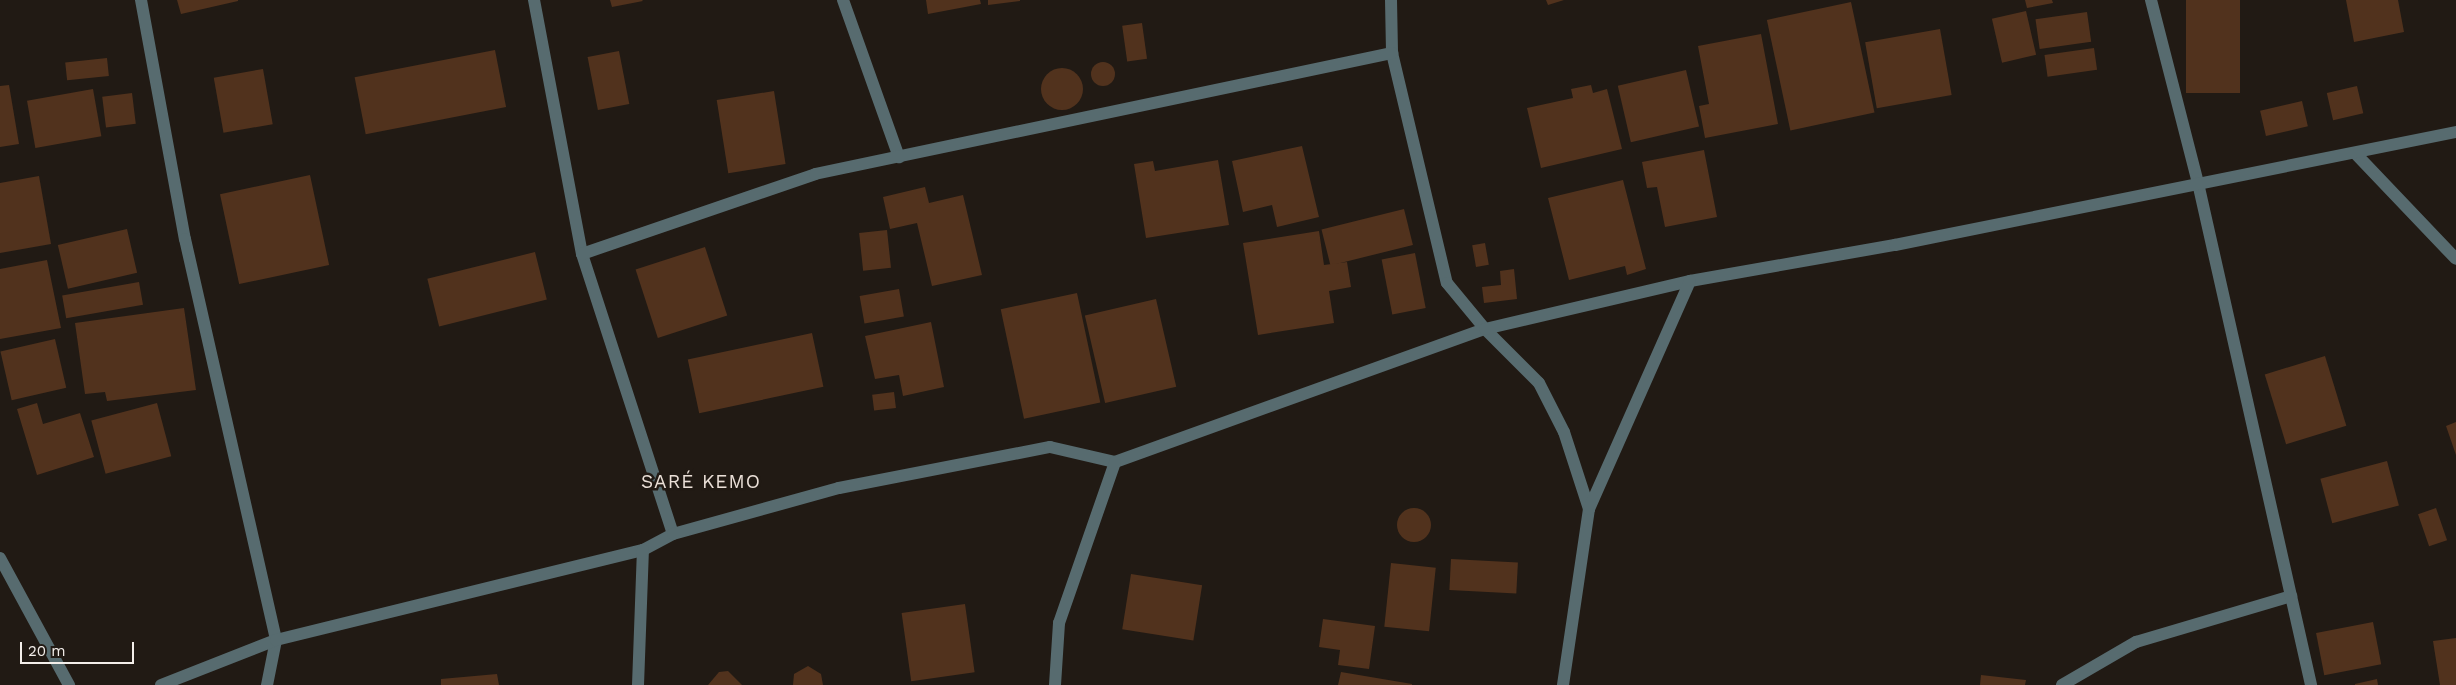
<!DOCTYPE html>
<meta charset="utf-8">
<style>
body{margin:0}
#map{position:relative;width:2456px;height:685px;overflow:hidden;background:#211a14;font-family:"Work Sans",sans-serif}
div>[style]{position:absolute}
.building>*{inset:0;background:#51321d;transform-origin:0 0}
.round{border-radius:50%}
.lane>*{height:12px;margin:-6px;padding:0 6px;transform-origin:6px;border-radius:6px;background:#576b6f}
.street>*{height:12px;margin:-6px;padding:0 6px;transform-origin:6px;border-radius:6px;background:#576b6f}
span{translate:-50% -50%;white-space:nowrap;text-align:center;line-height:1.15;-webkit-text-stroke:5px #211a14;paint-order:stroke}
.neighbourhood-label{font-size:19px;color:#ebe0d8;letter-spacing:1px}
.scale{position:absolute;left:20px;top:642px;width:114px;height:22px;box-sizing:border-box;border:2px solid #f3eeea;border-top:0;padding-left:6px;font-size:15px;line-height:18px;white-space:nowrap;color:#f3eeea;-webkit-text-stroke:4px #211a14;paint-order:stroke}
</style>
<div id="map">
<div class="building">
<i style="clip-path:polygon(177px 0,238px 0,238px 1px,181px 14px)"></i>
<i style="clip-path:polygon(610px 0,642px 0,643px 1px,612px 7px)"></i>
<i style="clip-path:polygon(926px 0,980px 0,981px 4px,928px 14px)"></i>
<i style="clip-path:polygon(988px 0,1020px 0,1020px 1px,988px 5px)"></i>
<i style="clip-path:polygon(1546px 0,1564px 0,1548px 5px)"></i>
<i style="clip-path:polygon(2025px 0,2052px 0,2053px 3px,2027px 8px)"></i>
<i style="left:2186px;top:0;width:54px;height:93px"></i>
<i style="clip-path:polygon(2346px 0,2398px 0,2404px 32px,2354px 42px)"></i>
<i style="left:1851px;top:2px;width:113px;height:86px;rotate:78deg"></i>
<i style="left:2026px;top:11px;width:45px;height:35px;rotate:77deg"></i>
<i style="left:2087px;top:12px;width:30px;height:52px;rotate:82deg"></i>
<i style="left:1142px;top:23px;width:36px;height:20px;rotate:82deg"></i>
<i style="left:1940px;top:29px;width:67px;height:76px;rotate:80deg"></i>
<i style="clip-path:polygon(1761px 34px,1778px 124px,1705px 138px,1699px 106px,1709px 104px,1698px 46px)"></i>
<i style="left:2094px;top:48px;width:22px;height:50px;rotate:82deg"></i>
<i style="left:495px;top:50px;width:58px;height:143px;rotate:79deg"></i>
<i style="left:619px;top:51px;width:54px;height:32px;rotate:79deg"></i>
<i style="left:107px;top:58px;width:18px;height:42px;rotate:84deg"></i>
<i class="round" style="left:1091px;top:62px;width:24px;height:24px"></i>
<i class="round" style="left:1041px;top:68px;width:42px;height:42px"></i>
<i style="left:263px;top:69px;width:56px;height:50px;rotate:80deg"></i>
<i style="left:1686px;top:70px;width:58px;height:70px;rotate:77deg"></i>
<i style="clip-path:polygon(9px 85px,19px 144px,0 147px,0 86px)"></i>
<i style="clip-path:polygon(1591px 85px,1593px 93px,1607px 89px,1622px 149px,1541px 168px,1527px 108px,1573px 98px,1571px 89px)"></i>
<i style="left:2357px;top:86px;width:28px;height:31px;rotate:77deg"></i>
<i style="left:93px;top:89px;width:48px;height:67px;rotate:80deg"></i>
<i style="left:774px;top:91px;width:74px;height:58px;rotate:81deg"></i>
<i style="left:132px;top:93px;width:31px;height:30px;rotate:83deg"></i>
<i style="left:2302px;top:101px;width:26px;height:43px;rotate:77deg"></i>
<i style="clip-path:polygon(1302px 146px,1319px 217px,1277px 227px,1272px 205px,1243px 212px,1232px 161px)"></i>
<i style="clip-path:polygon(1704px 150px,1717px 217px,1665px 227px,1657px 187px,1647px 188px,1642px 162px)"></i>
<i style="clip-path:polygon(1218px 160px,1229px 225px,1146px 238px,1134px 164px,1153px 161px,1155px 171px)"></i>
<i style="left:310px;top:175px;width:92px;height:92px;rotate:78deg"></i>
<i style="clip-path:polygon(39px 176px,51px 244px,0 253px,0 183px)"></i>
<i style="clip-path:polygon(1623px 180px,1646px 269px,1627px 275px,1625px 266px,1569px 280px,1548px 198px)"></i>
<i style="clip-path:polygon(925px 187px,929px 203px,963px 195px,982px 275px,932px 286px,917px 223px,890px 229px,883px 197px)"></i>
<i style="left:1404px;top:209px;width:37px;height:85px;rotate:76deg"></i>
<i style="left:127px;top:229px;width:45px;height:71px;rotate:77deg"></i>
<i style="left:887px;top:230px;width:38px;height:28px;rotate:84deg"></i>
<i style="clip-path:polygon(1319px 231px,1324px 265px,1347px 262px,1351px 287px,1329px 291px,1334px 323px,1258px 335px,1243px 243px)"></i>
<i style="left:1485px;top:243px;width:22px;height:13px;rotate:80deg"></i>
<i style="left:705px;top:247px;width:72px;height:73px;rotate:72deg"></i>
<i style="left:535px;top:252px;width:49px;height:111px;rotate:76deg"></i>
<i style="left:1415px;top:253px;width:56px;height:34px;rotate:79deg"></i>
<i style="clip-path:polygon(47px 260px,61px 328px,0 339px,0 269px)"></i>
<i style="clip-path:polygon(1514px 269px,1517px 299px,1484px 303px,1482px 287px,1501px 285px,1500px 271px)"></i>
<i style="left:139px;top:282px;width:23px;height:78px;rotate:80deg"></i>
<i style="left:899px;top:289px;width:28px;height:40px;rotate:80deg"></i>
<i style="left:1077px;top:293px;width:112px;height:78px;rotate:78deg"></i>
<i style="left:1156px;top:299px;width:90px;height:73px;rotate:77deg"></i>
<i style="clip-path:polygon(184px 308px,196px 390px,107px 401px,105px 392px,85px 394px,75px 323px)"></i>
<i style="clip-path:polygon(931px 322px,944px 387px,903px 396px,899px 375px,875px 379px,865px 336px)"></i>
<i style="left:812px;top:333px;width:55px;height:127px;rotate:78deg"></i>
<i style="left:55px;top:339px;width:50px;height:56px;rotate:77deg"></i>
<i style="left:2325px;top:356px;width:73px;height:63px;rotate:73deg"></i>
<i style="left:894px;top:392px;width:16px;height:22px;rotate:83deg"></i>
<i style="clip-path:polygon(37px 403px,43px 424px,80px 413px,94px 457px,37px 475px,17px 409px)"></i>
<i style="left:157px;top:403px;width:55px;height:68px;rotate:75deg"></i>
<i style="clip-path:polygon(2456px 422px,2456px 455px,2446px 426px)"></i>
<i style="left:2387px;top:461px;width:46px;height:69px;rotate:75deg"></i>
<i style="left:2436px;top:508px;width:34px;height:19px;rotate:71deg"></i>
<i class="round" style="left:1397px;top:508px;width:34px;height:34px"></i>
<i style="left:1451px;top:559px;width:67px;height:31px;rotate:3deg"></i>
<i style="left:1391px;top:563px;width:45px;height:64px;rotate:6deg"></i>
<i style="left:1131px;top:574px;width:72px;height:56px;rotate:9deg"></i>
<i style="left:965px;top:604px;width:69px;height:64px;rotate:82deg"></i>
<i style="clip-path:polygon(1323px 619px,1375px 626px,1369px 669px,1338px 665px,1340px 650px,1319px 647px)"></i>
<i style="left:2373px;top:622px;width:43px;height:58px;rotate:79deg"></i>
<i style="clip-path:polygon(2456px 638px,2456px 685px,2440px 685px,2433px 641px)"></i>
<i style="clip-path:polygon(808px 666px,821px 674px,823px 685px,793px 685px,794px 674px)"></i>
<i style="clip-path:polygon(728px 671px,742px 685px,708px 685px,719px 672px)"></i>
<i style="clip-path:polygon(1341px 672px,1412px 684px,1412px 685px,1338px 685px)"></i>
<i style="clip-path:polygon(497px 674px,499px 685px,441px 685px,441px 679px)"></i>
<i style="clip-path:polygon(1981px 675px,2026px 680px,2025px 685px,1980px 685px)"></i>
<i style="clip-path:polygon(2377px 679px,2378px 685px,2355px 685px,2355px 684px)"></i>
</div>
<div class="lane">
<i style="left:2062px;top:685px;width:86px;rotate:-30.2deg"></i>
<i style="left:2136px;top:642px;width:162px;rotate:-16.5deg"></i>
</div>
<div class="street">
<i style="left:141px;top:0;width:243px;rotate:79.6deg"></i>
<i style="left:185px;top:239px;width:411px;rotate:77.2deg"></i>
<i style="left:276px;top:640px;width:46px;rotate:101.3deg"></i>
<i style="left:534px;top:0;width:258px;rotate:79.3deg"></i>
<i style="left:582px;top:254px;width:294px;rotate:72deg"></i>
<i style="left:843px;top:0;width:167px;rotate:70.4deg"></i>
<i style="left:1391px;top:0;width:53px;rotate:88.9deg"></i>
<i style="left:1392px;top:53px;width:236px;rotate:76.6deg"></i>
<i style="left:1447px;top:283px;width:60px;rotate:50.4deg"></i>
<i style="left:1485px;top:329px;width:76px;rotate:45deg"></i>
<i style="left:1539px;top:383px;width:55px;rotate:63deg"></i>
<i style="left:1564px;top:432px;width:81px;rotate:72deg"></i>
<i style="left:2151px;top:0;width:189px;rotate:75.6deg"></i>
<i style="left:2198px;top:183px;width:515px;rotate:77.31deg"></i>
<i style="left:2355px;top:153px;width:146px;rotate:46.4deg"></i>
<i style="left:582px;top:254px;width:246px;rotate:-18.9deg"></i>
<i style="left:815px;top:174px;width:590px;rotate:-11.84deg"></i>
<i style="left:0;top:558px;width:145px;rotate:61.5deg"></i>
<i style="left:161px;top:685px;width:123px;rotate:-21.4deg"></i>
<i style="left:276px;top:640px;width:378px;rotate:-13.8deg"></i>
<i style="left:643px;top:550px;width:34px;rotate:-28deg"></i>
<i style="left:673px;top:534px;width:172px;rotate:-15.5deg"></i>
<i style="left:839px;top:488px;width:215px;rotate:-11deg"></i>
<i style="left:1050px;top:447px;width:67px;rotate:13deg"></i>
<i style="left:1115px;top:462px;width:393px;rotate:-19.8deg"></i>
<i style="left:1485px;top:329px;width:211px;rotate:-13.2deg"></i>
<i style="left:1690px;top:281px;width:208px;rotate:-10deg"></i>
<i style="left:1895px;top:245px;width:572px;rotate:-11.39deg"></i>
<i style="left:638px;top:685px;width:135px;rotate:-87.9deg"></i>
<i style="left:1055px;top:685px;width:62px;rotate:-86.3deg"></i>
<i style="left:1059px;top:623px;width:170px;rotate:-70.8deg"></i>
<i style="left:1563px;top:685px;width:178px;rotate:-81.6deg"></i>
<i style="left:1589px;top:509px;width:249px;rotate:-66.1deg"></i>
</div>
<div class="neighbourhood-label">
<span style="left:701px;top:482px">SARÉ KEMO</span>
</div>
<div class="scale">20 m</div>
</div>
